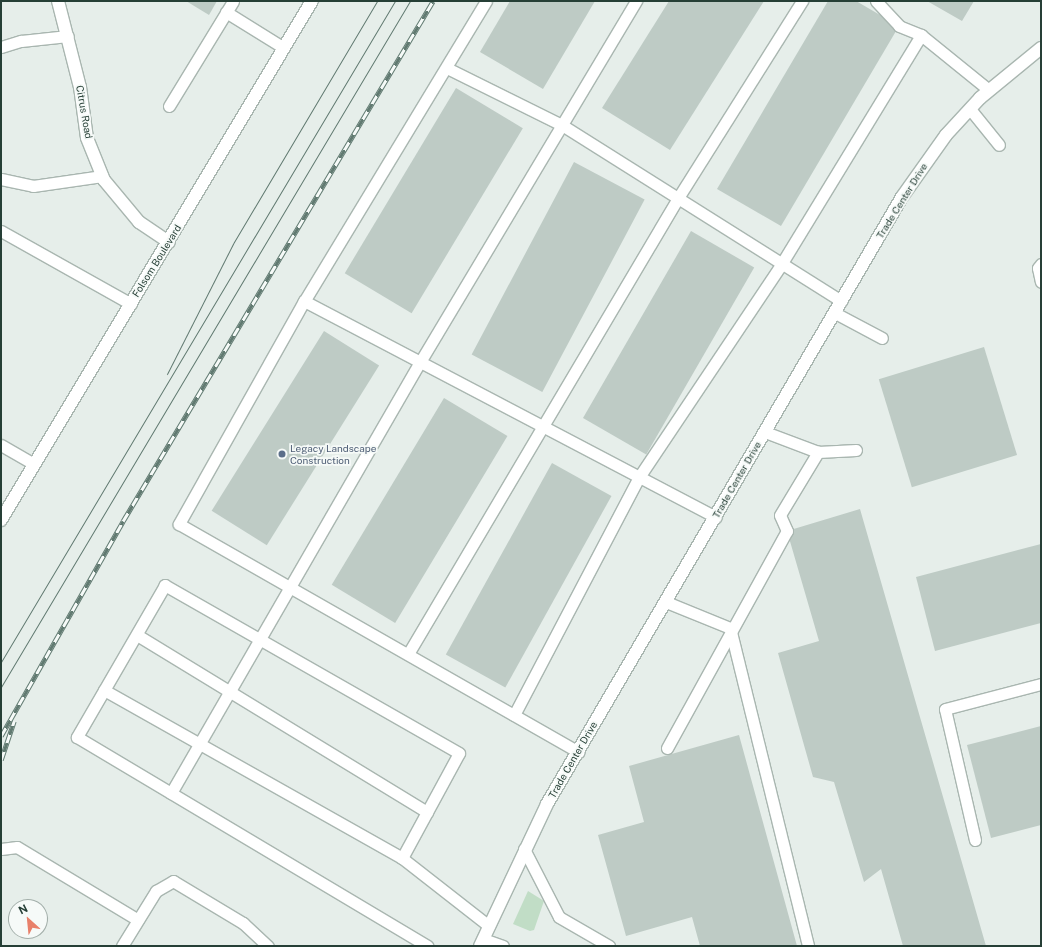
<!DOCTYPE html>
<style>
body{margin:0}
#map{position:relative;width:1042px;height:947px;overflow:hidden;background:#e6eeea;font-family:"Public Sans",sans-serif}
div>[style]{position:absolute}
.green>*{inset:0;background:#c1ddc6}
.building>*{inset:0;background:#becbc5;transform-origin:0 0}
.roads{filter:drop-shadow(1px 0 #a9b6b0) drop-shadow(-1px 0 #a9b6b0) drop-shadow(0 1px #a9b6b0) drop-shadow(0 -1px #a9b6b0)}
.lane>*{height:11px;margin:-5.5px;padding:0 5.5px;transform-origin:5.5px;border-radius:5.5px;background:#fff}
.street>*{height:12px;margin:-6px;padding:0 6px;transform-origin:6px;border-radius:6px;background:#fff}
.secondary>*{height:12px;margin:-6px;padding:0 6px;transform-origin:6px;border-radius:6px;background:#fff}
.tram>*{height:1px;margin:-0.5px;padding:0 0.5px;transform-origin:0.5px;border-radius:0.5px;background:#617a71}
.rail>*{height:4.5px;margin-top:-2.25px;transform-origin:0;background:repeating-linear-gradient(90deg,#f6faf8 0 9px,#617a71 0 18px);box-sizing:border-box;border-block:1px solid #617a71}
.dots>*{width:11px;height:11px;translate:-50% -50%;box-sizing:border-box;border:2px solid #f6faf8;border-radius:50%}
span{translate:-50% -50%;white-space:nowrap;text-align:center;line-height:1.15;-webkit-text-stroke:3.5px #f6faf8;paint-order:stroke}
.street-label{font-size:10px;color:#263f36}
.service-label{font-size:10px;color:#4e5e75}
.left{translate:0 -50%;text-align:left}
.frame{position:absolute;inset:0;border:2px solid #263f36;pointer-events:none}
.north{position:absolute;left:8px;top:899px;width:40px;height:40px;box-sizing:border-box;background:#f6faf8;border:1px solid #a3afaa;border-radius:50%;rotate:333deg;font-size:11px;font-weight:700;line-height:16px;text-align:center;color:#263f36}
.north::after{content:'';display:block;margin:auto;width:14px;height:18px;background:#e8806a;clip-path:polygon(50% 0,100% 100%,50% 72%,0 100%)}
</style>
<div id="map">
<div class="green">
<i style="clip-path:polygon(528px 891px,544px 901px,534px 930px,530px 931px,513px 924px)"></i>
</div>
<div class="building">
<i style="clip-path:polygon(186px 1px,217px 1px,209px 15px)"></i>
<i style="clip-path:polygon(510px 1px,595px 1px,543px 89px,480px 52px)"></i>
<i style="clip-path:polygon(669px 1px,764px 1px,670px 150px,602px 108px)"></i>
<i style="clip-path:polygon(828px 1px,856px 1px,899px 26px,781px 226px,717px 189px)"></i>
<i style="clip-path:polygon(927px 1px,974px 1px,962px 21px)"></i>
<i style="left:456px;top:88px;width:78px;height:216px;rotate:31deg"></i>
<i style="left:574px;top:162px;width:80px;height:218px;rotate:28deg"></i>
<i style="left:691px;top:231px;width:73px;height:216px;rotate:30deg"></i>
<i style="left:324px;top:331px;width:65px;height:212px;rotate:32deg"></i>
<i style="left:984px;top:347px;width:113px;height:110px;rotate:73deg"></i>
<i style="left:444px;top:398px;width:74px;height:218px;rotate:31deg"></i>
<i style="left:552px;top:463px;width:68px;height:219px;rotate:29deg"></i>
<i style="clip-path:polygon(860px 509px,986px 946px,903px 946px,881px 869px,864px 882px,834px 782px,813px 777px,778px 653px,819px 641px,787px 531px)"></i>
<i style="clip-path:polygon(1041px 544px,1041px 623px,935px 651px,916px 577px)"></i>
<i style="clip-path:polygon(1041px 726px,1041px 825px,991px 838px,967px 745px)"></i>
<i style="clip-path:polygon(739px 735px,797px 946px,700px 946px,692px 917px,626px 936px,598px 835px,644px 822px,629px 766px)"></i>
</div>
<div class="roads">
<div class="lane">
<i style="left:486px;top:1px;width:351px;rotate:121.2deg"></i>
<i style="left:304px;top:301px;width:256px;rotate:119.3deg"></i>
<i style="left:179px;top:524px;width:460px;rotate:29.7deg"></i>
<i style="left:876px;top:1px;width:34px;rotate:47deg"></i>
<i style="left:899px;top:26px;width:24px;rotate:22deg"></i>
<i style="left:921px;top:35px;width:87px;rotate:39deg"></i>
<i style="left:226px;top:12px;width:68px;rotate:31.8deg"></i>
<i style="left:1px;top:47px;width:21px;rotate:-17deg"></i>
<i style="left:21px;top:41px;width:47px;rotate:-6.1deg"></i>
<i style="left:447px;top:68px;width:128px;rotate:26.4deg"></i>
<i style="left:562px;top:125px;width:330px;rotate:32.2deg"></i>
<i style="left:169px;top:106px;width:123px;rotate:-58.6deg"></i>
<i style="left:970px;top:109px;width:46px;rotate:51.1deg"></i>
<i style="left:1px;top:179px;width:33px;rotate:12deg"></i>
<i style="left:33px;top:186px;width:70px;rotate:-8.2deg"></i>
<i style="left:1px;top:231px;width:149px;rotate:29.3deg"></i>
<i style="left:1041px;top:264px;width:5px;rotate:127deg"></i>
<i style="left:1038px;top:268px;width:14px;rotate:78deg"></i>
<i style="left:304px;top:301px;width:465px;rotate:27.7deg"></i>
<i style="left:835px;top:313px;width:53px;rotate:28deg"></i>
<i style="left:1px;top:445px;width:38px;rotate:30deg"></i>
<i style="left:818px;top:452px;width:38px;rotate:-3deg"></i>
<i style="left:666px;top:602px;width:69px;rotate:22.1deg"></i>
<i style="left:730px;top:628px;width:327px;rotate:76.2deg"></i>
<i style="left:137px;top:635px;width:340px;rotate:31.4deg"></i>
<i style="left:408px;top:654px;width:530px;rotate:-59.37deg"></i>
<i style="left:678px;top:198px;width:233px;rotate:-57.8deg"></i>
<i style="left:104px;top:690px;width:342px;rotate:29.4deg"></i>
<i style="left:402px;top:858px;width:110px;rotate:38deg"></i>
<i style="left:514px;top:715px;width:269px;rotate:-62.3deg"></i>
<i style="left:639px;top:477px;width:257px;rotate:-56.2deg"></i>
<i style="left:782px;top:263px;width:267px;rotate:-58.6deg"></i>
<i style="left:667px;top:748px;width:248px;rotate:-61.1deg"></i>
<i style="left:787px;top:531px;width:17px;rotate:-114deg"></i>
<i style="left:780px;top:515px;width:74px;rotate:-58.9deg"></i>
<i style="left:818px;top:452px;width:57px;rotate:-159.3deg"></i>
<i style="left:171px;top:793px;width:498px;rotate:-60deg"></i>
<i style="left:420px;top:362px;width:421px;rotate:-59.1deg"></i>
<i style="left:975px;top:840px;width:134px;rotate:-102.9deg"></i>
<i style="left:945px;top:709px;width:99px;rotate:-14.6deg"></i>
<i style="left:1px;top:849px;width:16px;rotate:-7deg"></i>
<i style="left:17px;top:847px;width:141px;rotate:31.1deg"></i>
<i style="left:524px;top:849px;width:76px;rotate:62.8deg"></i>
<i style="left:559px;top:917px;width:58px;rotate:30.1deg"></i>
<i style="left:402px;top:858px;width:119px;rotate:-61.5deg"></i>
<i style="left:459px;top:753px;width:339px;rotate:-150.3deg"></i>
<i style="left:165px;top:585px;width:176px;rotate:120.1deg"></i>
<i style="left:77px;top:737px;width:408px;rotate:30.8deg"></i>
<i style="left:483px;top:939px;width:21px;rotate:19deg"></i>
<i style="left:122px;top:946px;width:65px;rotate:-58.3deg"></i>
<i style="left:156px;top:891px;width:20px;rotate:-30deg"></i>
<i style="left:173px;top:881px;width:82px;rotate:31deg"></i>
<i style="left:243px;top:923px;width:34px;rotate:43deg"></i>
</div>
<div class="street">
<i style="left:58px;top:1px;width:89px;rotate:75.7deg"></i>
<i style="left:80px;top:87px;width:51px;rotate:82.2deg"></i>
<i style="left:87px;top:138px;width:45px;rotate:68deg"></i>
<i style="left:104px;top:180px;width:55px;rotate:50.2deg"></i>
<i style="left:139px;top:222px;width:36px;rotate:34deg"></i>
</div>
<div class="secondary">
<i style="left:1px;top:520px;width:605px;rotate:-59.07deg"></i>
<i style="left:480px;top:946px;width:157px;rotate:-64.7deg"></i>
<i style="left:547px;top:804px;width:703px;rotate:-59.68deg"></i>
<i style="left:902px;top:197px;width:76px;rotate:-54.6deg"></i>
<i style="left:946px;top:135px;width:50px;rotate:-47.4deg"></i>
<i style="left:980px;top:98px;width:79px;rotate:-39.3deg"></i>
</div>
</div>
<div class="tram">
<i style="left:167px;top:374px;width:148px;rotate:-63.1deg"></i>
<i style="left:234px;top:242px;width:280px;rotate:-59.3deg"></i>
<i style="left:1px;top:662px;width:770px;rotate:-59.2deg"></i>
<i style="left:1px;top:687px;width:799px;rotate:-59.2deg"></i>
</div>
<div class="rail">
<i style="left:1px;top:736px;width:247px;rotate:-60.4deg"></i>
<i style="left:123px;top:521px;width:605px;rotate:-59.2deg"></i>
<i style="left:1px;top:760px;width:41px;rotate:-71.6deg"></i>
</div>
<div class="dots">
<i style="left:282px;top:454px;background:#5c6f8a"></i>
</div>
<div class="street-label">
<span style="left:84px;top:112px;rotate:80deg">Citrus Road</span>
<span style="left:902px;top:201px;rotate:-58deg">Trade Center Drive</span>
<span style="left:157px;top:261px;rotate:-58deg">Folsom Boulevard</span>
<span style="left:737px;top:480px;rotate:-60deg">Trade Center Drive</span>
<span style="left:573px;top:760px;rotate:-60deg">Trade Center Drive</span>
</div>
<div class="service-label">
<span class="left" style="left:290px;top:454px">Legacy Landscape<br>Construction</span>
</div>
<div class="frame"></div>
<div class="north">N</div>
</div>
